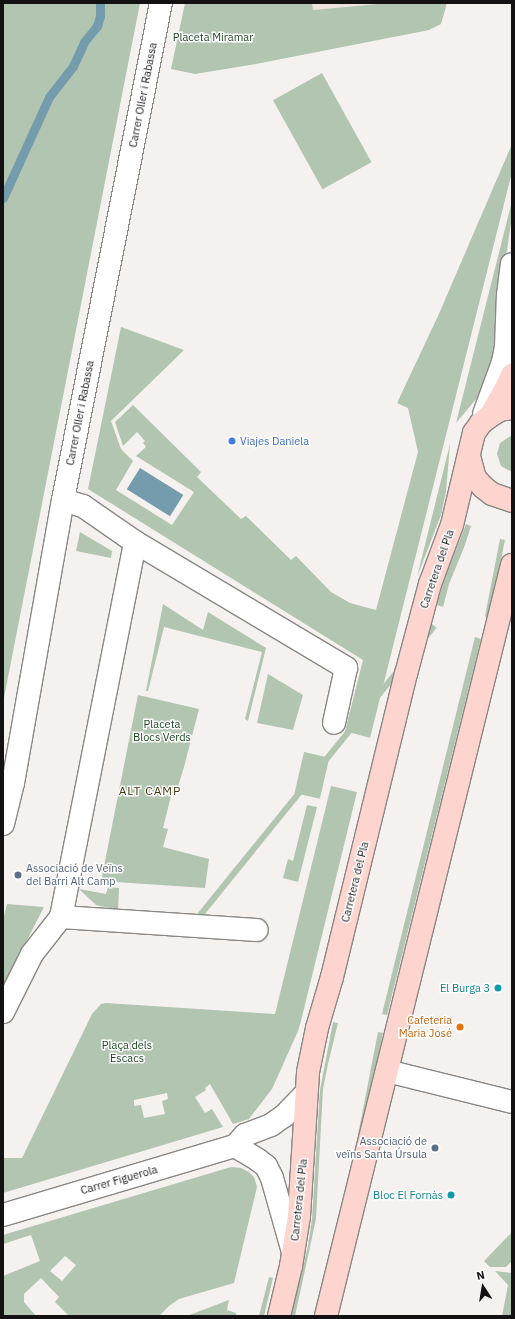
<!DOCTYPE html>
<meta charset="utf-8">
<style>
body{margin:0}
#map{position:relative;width:515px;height:1319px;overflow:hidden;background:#f5f1ef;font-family:"IBM Plex Sans",sans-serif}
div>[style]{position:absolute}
.built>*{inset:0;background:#ede3dc}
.green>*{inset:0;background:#b1c5b1;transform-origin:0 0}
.water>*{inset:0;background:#759cad;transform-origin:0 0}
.stream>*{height:9px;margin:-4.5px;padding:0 4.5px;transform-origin:4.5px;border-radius:4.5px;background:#759cad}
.roads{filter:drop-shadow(1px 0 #8a8785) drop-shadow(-1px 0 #8a8785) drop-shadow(0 1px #8a8785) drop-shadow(0 -1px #8a8785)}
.minor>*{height:22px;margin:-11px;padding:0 11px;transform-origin:11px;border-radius:11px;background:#fff}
.major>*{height:22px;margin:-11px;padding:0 11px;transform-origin:11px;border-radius:11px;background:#fdd4ce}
.dots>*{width:11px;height:11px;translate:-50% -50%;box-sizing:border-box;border:2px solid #fff;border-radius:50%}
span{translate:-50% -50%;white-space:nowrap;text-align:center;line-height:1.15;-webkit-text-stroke:3px #fff;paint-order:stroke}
.park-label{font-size:11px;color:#1b441e}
.street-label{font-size:11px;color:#131111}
.shop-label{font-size:11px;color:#366cbe}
.left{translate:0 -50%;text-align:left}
.service-label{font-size:11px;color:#4e5e75}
.right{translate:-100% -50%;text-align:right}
.culture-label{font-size:11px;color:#0d838f}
.food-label{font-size:11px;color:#c56008}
.neighbourhood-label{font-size:12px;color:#3e380e;letter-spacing:1px}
.frame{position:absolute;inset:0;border:4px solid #131111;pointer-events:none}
.north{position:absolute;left:463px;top:1267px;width:40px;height:40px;-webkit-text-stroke:3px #fff;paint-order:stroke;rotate:348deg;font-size:11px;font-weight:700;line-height:16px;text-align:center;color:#131111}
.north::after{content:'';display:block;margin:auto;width:14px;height:18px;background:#131111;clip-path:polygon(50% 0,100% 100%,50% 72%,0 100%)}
</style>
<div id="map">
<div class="built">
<i style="clip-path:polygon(312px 3px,389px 3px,313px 10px)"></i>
</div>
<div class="green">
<i style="clip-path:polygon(3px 3px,140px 3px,3px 703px)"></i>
<i style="clip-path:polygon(185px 3px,312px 3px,313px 10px,389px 3px,447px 3px,441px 24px,429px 30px,256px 64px,195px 74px,171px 69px)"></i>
<i style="left:322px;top:73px;width:102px;height:56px;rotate:61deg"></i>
<i style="clip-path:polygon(512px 144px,512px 172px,370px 738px,345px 731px,363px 660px,88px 489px,121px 327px,184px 350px,111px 421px,121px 449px,133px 461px,116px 490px,172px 525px,194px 492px,136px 456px,146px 447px,143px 443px,145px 441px,137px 432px,123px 446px,115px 422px,133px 405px,201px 472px,197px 477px,241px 519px,246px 516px,291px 560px,296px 556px,331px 592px,350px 603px,376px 610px,418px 452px,408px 408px,397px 403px,438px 316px)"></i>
<i style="clip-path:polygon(512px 201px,512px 216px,503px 278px,502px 329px,482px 392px,456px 423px)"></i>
<i style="clip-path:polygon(512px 435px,512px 472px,501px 466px,497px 454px,500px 443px)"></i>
<i style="clip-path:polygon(450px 444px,446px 492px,441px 515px,417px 577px)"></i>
<i style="clip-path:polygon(466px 524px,471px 526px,465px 545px,449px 584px,443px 607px,437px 605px,443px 583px)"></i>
<i style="clip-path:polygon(80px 532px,112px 551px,111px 558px,76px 551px)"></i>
<i style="left:500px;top:539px;width:5px;height:79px;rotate:11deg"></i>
<i style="clip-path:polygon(163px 604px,203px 630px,208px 612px,266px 648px,248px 721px,245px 719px,262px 652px,164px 627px,148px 691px,146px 691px)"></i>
<i style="left:432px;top:624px;width:6px;height:391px;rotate:39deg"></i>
<i style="clip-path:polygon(475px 637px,481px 639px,387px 1015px,382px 1014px)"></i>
<i style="clip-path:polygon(268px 674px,303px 695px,293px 730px,257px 723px)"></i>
<i style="clip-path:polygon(138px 695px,199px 709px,184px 767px,176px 793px,172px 792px,163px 828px,168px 829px,163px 847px,209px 859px,205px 888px,101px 881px)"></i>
<i style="left:304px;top:752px;width:26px;height:42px;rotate:13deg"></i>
<i style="clip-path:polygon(evenodd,331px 786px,357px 792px,301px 1021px,298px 1031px,272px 1089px,249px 1119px,233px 1124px,210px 1084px,205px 1088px,206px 1090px,195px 1097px,205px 1113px,212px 1109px,223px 1127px,3px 1193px,3px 1158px,22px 1158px,92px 1014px,101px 1004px,106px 1003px,275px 1014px,331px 786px,167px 1093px,168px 1099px,162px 1101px,165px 1114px,144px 1118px,141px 1105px,134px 1106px,134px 1100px,167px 1093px)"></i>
<i style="clip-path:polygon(307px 805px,317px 807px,298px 882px,283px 878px,288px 859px,293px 861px)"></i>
<i style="clip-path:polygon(108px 887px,119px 888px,118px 910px,96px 905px,79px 889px,106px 894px)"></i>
<i style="clip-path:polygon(7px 904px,44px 907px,3px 987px,3px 920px)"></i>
<i style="clip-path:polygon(333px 1022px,338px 1023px,328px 1064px,323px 1089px,316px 1219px,295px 1316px,291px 1316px,308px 1246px,312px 1219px,320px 1090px)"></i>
<i style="left:378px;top:1032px;width:5px;height:293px;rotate:11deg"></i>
<i style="clip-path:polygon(evenodd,231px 1167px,241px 1168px,249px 1172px,254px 1177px,257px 1187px,234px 1283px,179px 1299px,169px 1306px,159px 1316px,69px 1316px,55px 1302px,59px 1297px,41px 1278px,24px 1294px,24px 1302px,36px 1316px,3px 1316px,3px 1276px,40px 1261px,31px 1235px,3px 1244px,3px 1235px,231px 1167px,65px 1256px,76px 1265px,62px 1281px,50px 1271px,65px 1256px)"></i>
<i style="clip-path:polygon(512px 1232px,512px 1261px,506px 1267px,490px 1267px,484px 1261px)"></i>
<i style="clip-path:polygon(495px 1271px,512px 1273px,512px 1316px,502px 1316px,508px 1285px)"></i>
<i style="clip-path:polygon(269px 1277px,273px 1278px,264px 1316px,259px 1316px)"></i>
<i style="clip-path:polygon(229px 1300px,227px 1310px,236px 1313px,236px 1316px,187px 1316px)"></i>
</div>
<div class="water">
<i style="left:140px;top:468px;width:51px;height:25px;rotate:32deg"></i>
</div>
<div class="stream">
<i style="left:3px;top:198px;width:111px;rotate:-65.5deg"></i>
<i style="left:49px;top:97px;width:39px;rotate:-52deg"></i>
<i style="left:73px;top:66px;width:26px;rotate:-65deg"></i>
<i style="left:84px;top:42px;width:21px;rotate:-51deg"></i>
<i style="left:97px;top:26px;width:10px;rotate:-73deg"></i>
<i style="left:100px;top:16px;width:13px;rotate:-90deg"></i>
</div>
<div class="roads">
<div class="minor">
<i style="left:484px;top:414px;width:55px;rotate:-69.9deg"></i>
<i style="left:503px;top:362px;width:16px;rotate:-79deg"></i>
<i style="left:506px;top:346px;width:51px;rotate:-87.8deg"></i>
<i style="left:508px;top:295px;width:31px;rotate:-83deg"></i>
<i style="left:63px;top:500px;width:21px;rotate:17deg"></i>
<i style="left:83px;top:506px;width:63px;rotate:34.7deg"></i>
<i style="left:135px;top:542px;width:246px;rotate:30.8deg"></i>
<i style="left:346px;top:668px;width:56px;rotate:102.3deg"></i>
<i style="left:3px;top:824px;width:42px;rotate:-76.3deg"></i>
<i style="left:13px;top:783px;width:287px;rotate:-80deg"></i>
<i style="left:63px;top:500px;width:507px;rotate:-78.85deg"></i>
<i style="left:61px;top:917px;width:196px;rotate:3.8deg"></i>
<i style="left:3px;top:1012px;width:65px;rotate:-63.4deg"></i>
<i style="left:32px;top:954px;width:47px;rotate:-51.9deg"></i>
<i style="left:61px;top:917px;width:382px;rotate:-78.8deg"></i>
<i style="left:387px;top:1071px;width:129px;rotate:13.9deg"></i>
<i style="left:235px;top:1146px;width:27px;rotate:31deg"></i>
<i style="left:258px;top:1160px;width:10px;rotate:37deg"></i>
<i style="left:266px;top:1166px;width:13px;rotate:63deg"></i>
<i style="left:272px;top:1178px;width:77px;rotate:74.2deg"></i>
<i style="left:3px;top:1215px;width:242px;rotate:-16.6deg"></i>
<i style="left:235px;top:1146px;width:15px;rotate:-48deg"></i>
<i style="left:245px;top:1135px;width:28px;rotate:-21deg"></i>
<i style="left:271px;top:1125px;width:16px;rotate:-35deg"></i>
<i style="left:284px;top:1116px;width:32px;rotate:-46deg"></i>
</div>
<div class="major">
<i style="left:490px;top:416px;width:30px;rotate:-60deg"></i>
<i style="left:505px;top:390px;width:17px;rotate:-65deg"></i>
<i style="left:469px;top:456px;width:23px;rotate:75deg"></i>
<i style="left:475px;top:478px;width:12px;rotate:48deg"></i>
<i style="left:483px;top:487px;width:11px;rotate:38deg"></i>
<i style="left:492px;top:494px;width:21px;rotate:19deg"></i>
<i style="left:279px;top:1316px;width:51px;rotate:-76.5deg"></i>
<i style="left:291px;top:1266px;width:51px;rotate:-80.9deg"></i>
<i style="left:299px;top:1216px;width:144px;rotate:-86.4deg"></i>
<i style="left:308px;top:1072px;width:45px;rotate:-78.4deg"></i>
<i style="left:317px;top:1028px;width:53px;rotate:-73.6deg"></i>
<i style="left:332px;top:977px;width:312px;rotate:-76.3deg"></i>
<i style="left:406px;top:674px;width:93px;rotate:-75.1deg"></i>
<i style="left:430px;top:584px;width:63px;rotate:-69.6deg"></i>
<i style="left:452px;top:525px;width:95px;rotate:-76.6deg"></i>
<i style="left:474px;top:433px;width:12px;rotate:-55deg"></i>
<i style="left:481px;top:423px;width:11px;rotate:-38deg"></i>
<i style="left:490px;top:416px;width:12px;rotate:-31deg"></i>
<i style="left:500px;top:410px;width:12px;rotate:-9deg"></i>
<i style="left:326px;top:1316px;width:774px;rotate:-76.09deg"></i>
</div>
</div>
<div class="dots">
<i style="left:232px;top:441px;background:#3f7fe0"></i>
<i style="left:18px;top:875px;background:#5c6f8a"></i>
<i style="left:498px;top:988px;background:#0f9aa8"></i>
<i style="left:460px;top:1027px;background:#e8710a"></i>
<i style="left:435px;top:1148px;background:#5c6f8a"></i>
<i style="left:451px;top:1195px;background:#0f9aa8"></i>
</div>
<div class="park-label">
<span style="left:213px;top:37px">Placeta Miramar</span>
<span style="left:162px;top:731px">Placeta<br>Blocs Verds</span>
<span style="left:127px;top:1052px">Plaça dels<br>Escacs</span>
</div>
<div class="street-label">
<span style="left:143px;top:95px;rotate:-79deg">Carrer Oller i Rabassa</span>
<span style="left:80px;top:413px;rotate:-79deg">Carrer Oller i Rabassa</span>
<span style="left:437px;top:569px;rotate:-71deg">Carretera del Pla</span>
<span style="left:355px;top:882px;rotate:-76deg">Carretera del Pla</span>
<span style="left:119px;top:1180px;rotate:-16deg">Carrer Figuerola</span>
<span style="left:299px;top:1200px;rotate:-84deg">Carretera del Pla</span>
</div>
<div class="shop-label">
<span class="left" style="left:240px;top:441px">Viajes Daniela</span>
</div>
<div class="service-label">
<span class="left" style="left:26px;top:875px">Associació de Veïns<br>del Barri Alt Camp</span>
<span class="right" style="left:427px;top:1148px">Associació de<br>veïns Santa Úrsula</span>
</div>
<div class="culture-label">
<span class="right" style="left:490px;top:988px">El Burga 3</span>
<span class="right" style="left:443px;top:1195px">Bloc El Fornàs</span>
</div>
<div class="food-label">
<span class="right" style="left:452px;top:1027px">Cafeteria<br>Maria José</span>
</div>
<div class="neighbourhood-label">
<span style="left:150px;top:791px">ALT CAMP</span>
</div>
<div class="frame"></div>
<div class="north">N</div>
</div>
